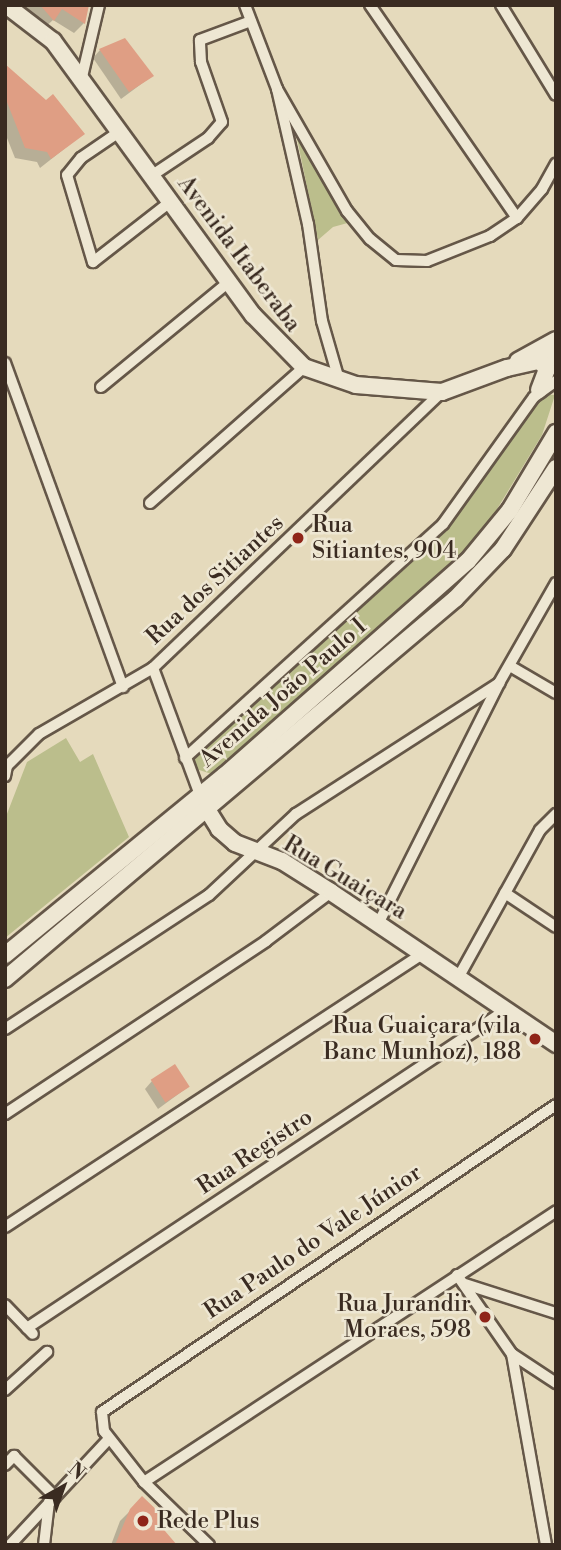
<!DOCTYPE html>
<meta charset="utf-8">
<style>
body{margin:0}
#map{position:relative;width:561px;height:1550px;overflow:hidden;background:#e5dabc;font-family:"Libre Bodoni",serif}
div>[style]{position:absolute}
.green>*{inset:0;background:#bbbe8c}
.shadow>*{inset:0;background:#0003}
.building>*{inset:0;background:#df9e84;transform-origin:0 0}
.roads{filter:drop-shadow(2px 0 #655748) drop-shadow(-2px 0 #655748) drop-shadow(0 2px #655748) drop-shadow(0 -2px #655748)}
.street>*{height:10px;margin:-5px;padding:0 5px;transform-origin:5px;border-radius:5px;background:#eee7d3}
.secondary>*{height:16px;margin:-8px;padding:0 8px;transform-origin:8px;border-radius:8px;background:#eee7d3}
.dots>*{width:19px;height:19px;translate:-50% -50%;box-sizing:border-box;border:4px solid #eee7d3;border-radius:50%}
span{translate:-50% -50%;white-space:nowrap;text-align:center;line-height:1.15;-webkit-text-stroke:5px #eee7d3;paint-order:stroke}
.street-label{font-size:23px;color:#3a2b21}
.poi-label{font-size:23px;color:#3a2b21}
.left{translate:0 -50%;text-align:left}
.right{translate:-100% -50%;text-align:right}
.frame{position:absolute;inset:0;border:7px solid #3a2b21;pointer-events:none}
.north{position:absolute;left:28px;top:1452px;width:70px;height:70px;-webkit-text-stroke:5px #eee7d3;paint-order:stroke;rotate:40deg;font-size:19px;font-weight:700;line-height:28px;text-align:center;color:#3a2b21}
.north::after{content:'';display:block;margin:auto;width:24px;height:32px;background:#3a2b21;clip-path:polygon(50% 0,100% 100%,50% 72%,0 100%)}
</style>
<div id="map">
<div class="green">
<i style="clip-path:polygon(294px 124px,362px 219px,333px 227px,318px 240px)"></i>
<i style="clip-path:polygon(541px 394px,555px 395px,542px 435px,480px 537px,215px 775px,196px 769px,194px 760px,202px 751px,440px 534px,471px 498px)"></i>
<i style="clip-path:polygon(66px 738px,80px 762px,93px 754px,129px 837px,5px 938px,5px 819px,27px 762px)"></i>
</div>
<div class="shadow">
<i style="clip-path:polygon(7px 5px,88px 5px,84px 23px,74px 33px,53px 20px,42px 30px)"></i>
<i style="clip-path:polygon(100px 50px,152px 76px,121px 99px,93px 58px)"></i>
<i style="clip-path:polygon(5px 66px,83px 134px,40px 168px,37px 162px,15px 158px,5px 133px)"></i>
<i style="clip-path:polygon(152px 1081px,188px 1087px,158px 1109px,145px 1089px)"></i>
<i style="clip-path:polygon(142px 1499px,157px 1524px,175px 1545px,111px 1545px,120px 1521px)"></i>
</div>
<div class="building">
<i style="clip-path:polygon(40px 5px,89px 5px,85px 24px,62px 9px,54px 21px)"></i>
<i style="clip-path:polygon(125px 38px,154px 76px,129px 92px,99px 49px)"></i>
<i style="clip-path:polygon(5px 64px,46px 100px,53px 94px,85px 134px,51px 159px,47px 152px,25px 148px,5px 97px)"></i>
<i style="left:175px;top:1064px;width:27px;height:29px;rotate:57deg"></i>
<i style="clip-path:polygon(142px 1496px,165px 1518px,159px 1524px,177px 1545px,115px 1545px,130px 1509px)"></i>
</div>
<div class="roads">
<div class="street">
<i style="left:245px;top:5px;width:90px;rotate:69.1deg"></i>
<i style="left:277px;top:89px;width:139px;rotate:77.1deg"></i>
<i style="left:308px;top:224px;width:98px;rotate:81.8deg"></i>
<i style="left:322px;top:321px;width:61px;rotate:73.9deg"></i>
<i style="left:370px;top:5px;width:259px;rotate:55.4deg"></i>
<i style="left:501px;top:5px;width:105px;rotate:58.6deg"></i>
<i style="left:81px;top:81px;width:78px;rotate:-76.7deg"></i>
<i style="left:277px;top:89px;width:141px;rotate:60.2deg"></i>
<i style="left:347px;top:211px;width:36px;rotate:51deg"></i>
<i style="left:370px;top:239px;width:33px;rotate:39deg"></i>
<i style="left:396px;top:260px;width:31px;rotate:2deg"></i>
<i style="left:427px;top:261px;width:68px;rotate:-21.6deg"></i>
<i style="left:490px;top:236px;width:32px;rotate:-34deg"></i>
<i style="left:517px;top:218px;width:38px;rotate:-49deg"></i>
<i style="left:542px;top:189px;width:29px;rotate:-61deg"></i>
<i style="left:119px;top:132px;width:46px;rotate:145.6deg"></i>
<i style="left:81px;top:158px;width:22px;rotate:129deg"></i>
<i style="left:67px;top:175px;width:91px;rotate:73.4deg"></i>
<i style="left:93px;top:262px;width:98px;rotate:-37.9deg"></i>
<i style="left:151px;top:176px;width:69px;rotate:-33.7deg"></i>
<i style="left:208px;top:138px;width:21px;rotate:-49deg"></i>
<i style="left:222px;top:122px;width:64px;rotate:-109.3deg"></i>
<i style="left:201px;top:62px;width:22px;rotate:-93deg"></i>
<i style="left:200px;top:40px;width:54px;rotate:-20.4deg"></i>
<i style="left:5px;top:363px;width:345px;rotate:70deg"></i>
<i style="left:101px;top:387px;width:166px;rotate:-39.4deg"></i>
<i style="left:150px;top:503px;width:205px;rotate:-41.4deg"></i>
<i style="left:510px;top:666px;width:53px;rotate:30.4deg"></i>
<i style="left:153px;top:668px;width:135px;rotate:69.7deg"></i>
<i style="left:185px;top:758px;width:348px;rotate:-42.2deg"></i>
<i style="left:443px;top:524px;width:156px;rotate:-54.4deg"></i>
<i style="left:534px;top:397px;width:27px;rotate:-36deg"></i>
<i style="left:5px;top:776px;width:10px;rotate:-79deg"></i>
<i style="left:7px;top:766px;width:45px;rotate:-45deg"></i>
<i style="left:39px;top:734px;width:132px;rotate:-30.1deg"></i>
<i style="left:153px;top:668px;width:400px;rotate:-43.7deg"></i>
<i style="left:505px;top:893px;width:61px;rotate:33.7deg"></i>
<i style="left:378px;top:924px;width:270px;rotate:-63.3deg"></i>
<i style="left:499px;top:683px;width:115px;rotate:-60.3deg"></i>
<i style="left:458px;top:978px;width:169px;rotate:-61deg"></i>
<i style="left:540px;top:830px;width:23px;rotate:-45deg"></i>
<i style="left:5px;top:1029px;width:244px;rotate:-33.3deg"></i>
<i style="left:209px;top:895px;width:119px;rotate:-43deg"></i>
<i style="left:296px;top:814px;width:242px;rotate:-32.8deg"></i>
<i style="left:5px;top:1114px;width:313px;rotate:-33.5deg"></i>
<i style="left:266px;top:941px;width:81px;rotate:-37deg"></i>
<i style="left:5px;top:1227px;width:500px;rotate:-33.2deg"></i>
<i style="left:457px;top:1275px;width:96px;rotate:55.2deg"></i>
<i style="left:512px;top:1354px;width:53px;rotate:33.4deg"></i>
<i style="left:465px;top:1284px;width:96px;rotate:17.7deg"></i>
<i style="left:5px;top:1305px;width:40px;rotate:46deg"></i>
<i style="left:27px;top:1328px;width:575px;rotate:-33.58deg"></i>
<i style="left:512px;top:1354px;width:194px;rotate:79.9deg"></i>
<i style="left:5px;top:1390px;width:57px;rotate:-42.1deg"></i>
<i style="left:5px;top:1465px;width:13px;rotate:-45deg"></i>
<i style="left:14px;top:1456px;width:58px;rotate:45deg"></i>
<i style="left:144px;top:1482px;width:493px;rotate:-33.3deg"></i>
<i style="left:10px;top:1545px;width:145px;rotate:-47deg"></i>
<i style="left:44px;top:1545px;width:43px;rotate:-83.4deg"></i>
<i style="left:209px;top:1545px;width:91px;rotate:-135.9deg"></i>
<i style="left:144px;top:1482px;width:65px;rotate:-128.1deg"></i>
<i style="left:104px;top:1431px;width:19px;rotate:-96deg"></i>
<i style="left:102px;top:1412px;width:548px;rotate:-34.07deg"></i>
</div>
<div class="secondary">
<i style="left:6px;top:5px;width:59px;rotate:37.5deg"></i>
<i style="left:53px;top:41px;width:339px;rotate:53.9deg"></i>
<i style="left:253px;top:315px;width:73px;rotate:45.6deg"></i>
<i style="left:304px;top:367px;width:55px;rotate:19.1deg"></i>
<i style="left:356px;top:385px;width:86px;rotate:4.7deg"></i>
<i style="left:442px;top:392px;width:69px;rotate:-20.3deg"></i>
<i style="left:507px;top:368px;width:50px;rotate:-12.7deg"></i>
<i style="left:518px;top:361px;width:43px;rotate:-28.9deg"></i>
<i style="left:539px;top:390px;width:22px;rotate:-69deg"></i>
<i style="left:547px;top:369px;width:11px;rotate:-131deg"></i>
<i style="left:203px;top:803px;width:31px;rotate:58deg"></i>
<i style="left:219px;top:829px;width:21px;rotate:41deg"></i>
<i style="left:235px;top:843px;width:50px;rotate:21deg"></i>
<i style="left:282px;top:861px;width:58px;rotate:32.3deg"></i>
<i style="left:331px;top:892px;width:272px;rotate:34deg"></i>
<i style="left:5px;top:955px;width:283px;rotate:-39.3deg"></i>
<i style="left:224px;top:776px;width:325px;rotate:-41.4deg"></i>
<i style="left:468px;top:561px;width:66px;rotate:-50.5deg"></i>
<i style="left:510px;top:510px;width:90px;rotate:-59.1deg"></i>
<i style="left:5px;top:979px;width:589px;rotate:-40.18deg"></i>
<i style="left:455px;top:599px;width:69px;rotate:-46.2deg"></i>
<i style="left:503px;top:549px;width:97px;rotate:-56.8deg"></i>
</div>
</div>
<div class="dots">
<i style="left:298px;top:538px;background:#8f2418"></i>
<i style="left:535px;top:1039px;background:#8f2418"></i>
<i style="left:485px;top:1317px;background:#8f2418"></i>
<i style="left:143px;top:1521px;background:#8f2418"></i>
</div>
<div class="street-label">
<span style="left:239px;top:254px;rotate:53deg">Avenida Itaberaba</span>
<span style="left:215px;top:580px;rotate:-43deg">Rua dos Sitiantes</span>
<span style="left:283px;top:693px;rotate:-41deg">Avenida João Paulo I</span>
<span style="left:345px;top:878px;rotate:31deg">Rua Guaiçara</span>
<span style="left:255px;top:1152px;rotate:-34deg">Rua Registro</span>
<span style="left:313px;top:1242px;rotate:-34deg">Rua Paulo do Vale Júnior</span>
</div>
<div class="poi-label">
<span class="left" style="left:312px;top:538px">Rua<br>Sitiantes, 904</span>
<span class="right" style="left:521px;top:1039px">Rua Guaiçara (vila<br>Banc Munhoz), 188</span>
<span class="right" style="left:471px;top:1317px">Rua Jurandir<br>Moraes, 598</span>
<span class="left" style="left:157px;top:1521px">Rede Plus</span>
</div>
<div class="frame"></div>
<div class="north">N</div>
</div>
